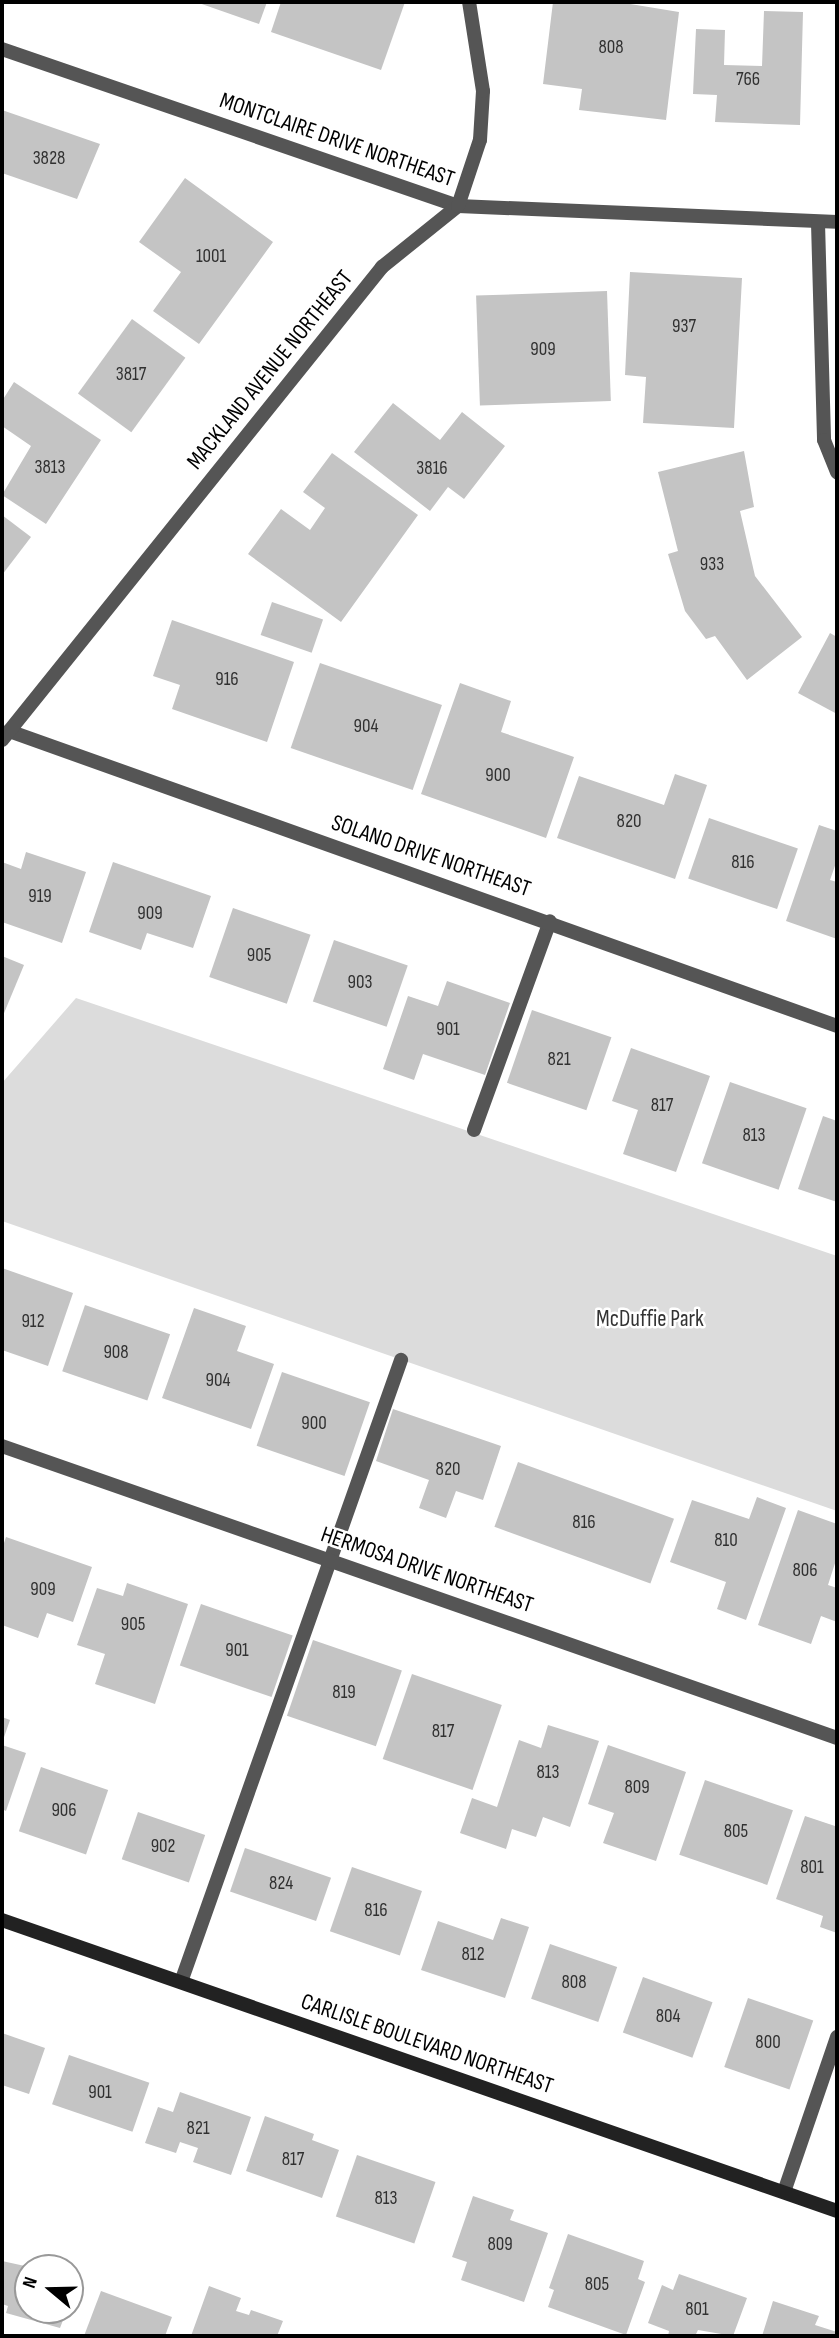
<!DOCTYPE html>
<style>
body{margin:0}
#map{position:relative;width:839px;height:2338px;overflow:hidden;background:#fff;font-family:"Sofia Sans Condensed",sans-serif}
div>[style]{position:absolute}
.green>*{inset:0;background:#dcdcdc}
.building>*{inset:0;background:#c4c4c4;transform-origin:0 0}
.service>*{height:14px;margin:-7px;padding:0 7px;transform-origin:7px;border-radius:7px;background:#555}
.minor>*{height:14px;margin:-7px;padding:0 7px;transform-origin:7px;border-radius:7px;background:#555}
.secondary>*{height:14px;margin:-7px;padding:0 7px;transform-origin:7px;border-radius:7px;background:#222}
span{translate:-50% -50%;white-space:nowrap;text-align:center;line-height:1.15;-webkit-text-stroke:5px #fff;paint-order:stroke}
.number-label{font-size:19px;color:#313131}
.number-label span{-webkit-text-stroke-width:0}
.street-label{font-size:23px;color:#000}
.park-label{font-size:23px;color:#333}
.frame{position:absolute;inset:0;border:4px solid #000;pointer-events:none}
.north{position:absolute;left:14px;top:2254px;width:70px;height:70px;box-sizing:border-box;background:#fff;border:2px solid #999;border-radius:50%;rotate:289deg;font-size:19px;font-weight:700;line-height:28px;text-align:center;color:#000}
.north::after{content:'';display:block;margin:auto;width:24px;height:32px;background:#000;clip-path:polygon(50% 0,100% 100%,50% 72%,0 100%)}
</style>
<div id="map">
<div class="green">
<i style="clip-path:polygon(76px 998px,837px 1256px,837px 1511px,2px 1221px,2px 1083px)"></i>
</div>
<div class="building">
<i style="clip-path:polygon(196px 2px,267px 2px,259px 24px)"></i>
<i style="clip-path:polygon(281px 2px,405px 2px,381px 70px,271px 32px)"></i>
<i style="clip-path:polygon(553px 2px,618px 2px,679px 12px,666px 120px,579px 110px,582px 89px,543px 84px)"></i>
<i style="clip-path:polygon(764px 11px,803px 12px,800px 125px,715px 122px,717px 95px,693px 94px,696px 29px,725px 30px,724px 65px,762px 66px)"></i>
<i style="clip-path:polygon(2px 110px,100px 144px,77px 199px,2px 173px)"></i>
<i style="clip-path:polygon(185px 178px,273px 242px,199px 344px,153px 311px,181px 272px,139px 242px)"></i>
<i style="clip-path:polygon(630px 272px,742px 278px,734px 428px,643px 423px,646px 377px,625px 375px)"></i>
<i style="left:607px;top:291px;width:110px;height:131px;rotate:88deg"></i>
<i style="left:132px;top:319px;width:66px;height:92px;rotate:36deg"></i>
<i style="clip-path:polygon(14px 382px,101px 440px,46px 524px,2px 495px,31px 446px,2px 426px,2px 401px)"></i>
<i style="clip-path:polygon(393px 403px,440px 440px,462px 412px,505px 446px,464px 499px,448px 487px,430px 511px,354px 452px)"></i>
<i style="clip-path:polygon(744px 451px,754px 507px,740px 511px,755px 576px,802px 637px,747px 680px,715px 636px,706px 639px,685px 611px,668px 554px,678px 551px,658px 472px)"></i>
<i style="clip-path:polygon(332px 453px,418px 515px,341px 622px,248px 554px,281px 509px,310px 530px,325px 508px,303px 492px)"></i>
<i style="clip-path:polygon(2px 515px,31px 537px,2px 575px)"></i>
<i style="left:272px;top:602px;width:54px;height:35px;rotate:19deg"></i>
<i style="clip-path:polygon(172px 620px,294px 662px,267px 742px,172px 709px,180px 685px,153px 676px)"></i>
<i style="clip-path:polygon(830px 633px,837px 637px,837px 714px,798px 693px)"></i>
<i style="left:320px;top:663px;width:129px;height:90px;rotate:19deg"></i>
<i style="clip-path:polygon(460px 683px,511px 701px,501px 732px,574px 757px,546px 838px,421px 794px)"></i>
<i style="clip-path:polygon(675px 774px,707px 785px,675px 879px,557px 838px,579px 776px,664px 805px)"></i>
<i style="left:709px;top:818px;width:94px;height:64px;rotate:19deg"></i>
<i style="clip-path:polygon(819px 825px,837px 831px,837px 860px,830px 880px,837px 882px,837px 939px,786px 921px)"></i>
<i style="clip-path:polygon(26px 852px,86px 872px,62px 943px,2px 922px,2px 862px,21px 869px)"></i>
<i style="clip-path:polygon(113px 862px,211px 896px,193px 948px,147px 933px,141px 950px,89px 932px)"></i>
<i style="left:233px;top:908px;width:82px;height:73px;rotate:19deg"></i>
<i style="left:334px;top:940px;width:78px;height:65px;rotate:19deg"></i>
<i style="clip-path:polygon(2px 956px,24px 965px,2px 1018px)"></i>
<i style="clip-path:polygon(447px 981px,510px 1003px,485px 1075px,423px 1054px,414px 1080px,383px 1069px,408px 996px,438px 1006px)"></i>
<i style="left:532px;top:1010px;width:84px;height:77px;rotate:19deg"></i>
<i style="clip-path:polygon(631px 1048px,710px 1076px,676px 1172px,623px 1154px,638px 1110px,612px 1101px)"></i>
<i style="left:730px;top:1082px;width:81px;height:86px;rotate:19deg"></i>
<i style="clip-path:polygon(823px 1116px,837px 1121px,837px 1202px,798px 1189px)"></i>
<i style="clip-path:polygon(2px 1268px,73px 1293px,48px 1366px,2px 1350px)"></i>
<i style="left:85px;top:1305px;width:90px;height:70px;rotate:19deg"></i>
<i style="clip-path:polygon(194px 1308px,246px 1326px,237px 1351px,274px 1364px,251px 1429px,162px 1398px)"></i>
<i style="left:282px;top:1372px;width:93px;height:78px;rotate:19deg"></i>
<i style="clip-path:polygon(393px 1409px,501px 1446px,483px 1500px,456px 1491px,446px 1518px,419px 1508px,429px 1480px,376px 1461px)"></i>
<i style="left:518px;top:1462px;width:166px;height:69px;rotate:20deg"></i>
<i style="clip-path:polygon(757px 1497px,786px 1508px,746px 1620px,717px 1609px,726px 1582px,670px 1562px,692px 1500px,749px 1519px)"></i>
<i style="clip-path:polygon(798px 1510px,837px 1524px,837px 1557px,828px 1585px,837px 1588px,837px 1622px,821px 1616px,811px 1644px,758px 1625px)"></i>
<i style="clip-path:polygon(6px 1537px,92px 1567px,73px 1622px,47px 1613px,38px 1638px,2px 1625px,2px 1549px)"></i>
<i style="clip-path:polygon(127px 1583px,188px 1604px,155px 1704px,95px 1684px,105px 1654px,77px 1645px,97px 1588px,123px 1596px)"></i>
<i style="left:201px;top:1604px;width:97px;height:65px;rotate:19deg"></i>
<i style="left:313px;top:1640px;width:94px;height:80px;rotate:19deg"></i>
<i style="left:412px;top:1674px;width:95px;height:90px;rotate:19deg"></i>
<i style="clip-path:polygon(2px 1717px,10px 1720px,2px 1743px)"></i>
<i style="clip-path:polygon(548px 1725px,599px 1741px,570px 1827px,543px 1817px,536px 1837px,512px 1829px,506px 1849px,460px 1833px,472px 1798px,497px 1807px,519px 1740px,541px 1748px)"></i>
<i style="clip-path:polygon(2px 1745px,26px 1753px,6px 1811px,2px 1809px)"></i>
<i style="clip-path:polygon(608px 1745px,686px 1772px,656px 1861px,603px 1843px,614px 1813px,588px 1804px)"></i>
<i style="left:41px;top:1767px;width:71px;height:68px;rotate:19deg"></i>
<i style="left:705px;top:1780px;width:93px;height:79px;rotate:19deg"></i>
<i style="left:138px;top:1812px;width:71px;height:50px;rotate:19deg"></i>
<i style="clip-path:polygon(805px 1816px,835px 1826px,837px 1933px,820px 1927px,823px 1916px,776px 1899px)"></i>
<i style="left:245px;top:1848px;width:91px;height:46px;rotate:19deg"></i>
<i style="left:352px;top:1867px;width:74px;height:68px;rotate:19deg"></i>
<i style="clip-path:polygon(501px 1918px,529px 1927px,505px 1998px,421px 1970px,438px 1921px,493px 1940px)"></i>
<i style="left:550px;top:1944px;width:71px;height:58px;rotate:19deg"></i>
<i style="left:643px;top:1977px;width:74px;height:59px;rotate:20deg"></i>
<i style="left:748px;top:1998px;width:69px;height:73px;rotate:19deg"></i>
<i style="clip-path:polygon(2px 2033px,45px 2048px,29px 2094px,2px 2085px)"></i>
<i style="left:69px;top:2055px;width:85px;height:52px;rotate:19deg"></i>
<i style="clip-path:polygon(180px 2092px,251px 2117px,231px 2175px,193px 2162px,198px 2148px,180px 2142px,176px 2153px,145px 2143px,158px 2107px,173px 2112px)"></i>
<i style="clip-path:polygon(265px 2116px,314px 2134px,312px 2140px,339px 2150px,322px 2198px,246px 2171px)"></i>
<i style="left:357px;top:2155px;width:83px;height:65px;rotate:19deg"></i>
<i style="clip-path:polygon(473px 2196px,514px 2210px,510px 2220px,548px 2233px,524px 2302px,461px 2280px,467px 2262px,452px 2257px)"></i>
<i style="clip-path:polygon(568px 2234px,644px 2261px,638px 2279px,645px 2282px,626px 2335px,548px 2307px,554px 2290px,549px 2288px)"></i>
<i style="clip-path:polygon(2px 2261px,34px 2268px,28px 2268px,28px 2310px,67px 2310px,60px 2328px,6px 2313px,8px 2306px,2px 2304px)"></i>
<i style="clip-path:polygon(679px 2274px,747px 2298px,733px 2336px,698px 2330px,695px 2336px,668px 2336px,669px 2331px,648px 2323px,662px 2285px,673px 2290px)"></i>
<i style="clip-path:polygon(70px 2281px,77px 2283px,70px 2301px)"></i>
<i style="clip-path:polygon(209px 2286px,241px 2298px,236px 2311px,249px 2315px,251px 2310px,283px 2321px,277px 2336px,191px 2336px)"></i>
<i style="clip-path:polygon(101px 2291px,172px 2317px,165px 2336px,84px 2336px)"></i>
<i style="clip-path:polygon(773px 2301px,819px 2316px,815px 2325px,837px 2332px,837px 2336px,762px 2336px)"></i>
</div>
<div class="service">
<i style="left:474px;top:1130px;width:222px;rotate:-70deg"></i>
<i style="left:181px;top:1982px;width:660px;rotate:-70.52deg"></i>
<i style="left:784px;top:2192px;width:164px;rotate:-71.1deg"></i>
</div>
<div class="minor">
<i style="left:2px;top:49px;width:482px;rotate:19deg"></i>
<i style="left:458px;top:206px;width:379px;rotate:2.4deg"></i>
<i style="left:818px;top:223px;width:217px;rotate:88.4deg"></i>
<i style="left:824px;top:440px;width:35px;rotate:68deg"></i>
<i style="left:9px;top:731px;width:879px;rotate:19.61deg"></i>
<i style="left:2px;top:740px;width:607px;rotate:-51.22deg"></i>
<i style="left:382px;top:267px;width:97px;rotate:-38.8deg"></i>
<i style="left:458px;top:206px;width:70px;rotate:-71.6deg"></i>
<i style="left:480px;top:140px;width:49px;rotate:-86.5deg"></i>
<i style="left:483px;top:91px;width:90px;rotate:-98.9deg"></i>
<i style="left:2px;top:1446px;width:885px;rotate:19.27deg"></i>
</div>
<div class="secondary">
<i style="left:2px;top:1920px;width:884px;rotate:19.21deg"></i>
</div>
<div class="number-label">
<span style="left:611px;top:48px">808</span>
<span style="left:748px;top:80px">766</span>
<span style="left:49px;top:159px">3828</span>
<span style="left:211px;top:257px">1001</span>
<span style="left:684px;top:327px">937</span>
<span style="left:543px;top:350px">909</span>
<span style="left:131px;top:375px">3817</span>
<span style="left:50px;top:468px">3813</span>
<span style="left:432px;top:469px">3816</span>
<span style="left:712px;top:565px">933</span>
<span style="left:227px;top:680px">916</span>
<span style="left:366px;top:727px">904</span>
<span style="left:498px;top:776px">900</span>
<span style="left:629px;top:822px">820</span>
<span style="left:743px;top:863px">816</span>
<span style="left:40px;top:897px">919</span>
<span style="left:150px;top:914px">909</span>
<span style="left:259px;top:956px">905</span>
<span style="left:360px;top:983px">903</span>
<span style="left:448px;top:1030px">901</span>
<span style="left:559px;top:1060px">821</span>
<span style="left:662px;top:1106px">817</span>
<span style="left:754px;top:1136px">813</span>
<span style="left:33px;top:1322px">912</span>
<span style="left:116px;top:1353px">908</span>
<span style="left:218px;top:1381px">904</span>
<span style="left:314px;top:1424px">900</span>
<span style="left:448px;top:1470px">820</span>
<span style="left:584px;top:1523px">816</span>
<span style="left:726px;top:1541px">810</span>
<span style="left:805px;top:1571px">806</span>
<span style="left:43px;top:1590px">909</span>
<span style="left:133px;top:1625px">905</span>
<span style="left:237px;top:1651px">901</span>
<span style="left:344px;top:1693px">819</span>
<span style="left:443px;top:1732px">817</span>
<span style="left:548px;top:1773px">813</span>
<span style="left:637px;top:1788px">809</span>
<span style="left:64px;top:1811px">906</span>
<span style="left:736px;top:1832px">805</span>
<span style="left:163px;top:1847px">902</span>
<span style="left:812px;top:1868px">801</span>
<span style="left:281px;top:1884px">824</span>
<span style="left:376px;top:1911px">816</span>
<span style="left:473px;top:1955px">812</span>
<span style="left:574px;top:1983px">808</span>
<span style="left:668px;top:2017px">804</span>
<span style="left:768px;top:2043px">800</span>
<span style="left:100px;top:2093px">901</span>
<span style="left:198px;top:2129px">821</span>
<span style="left:293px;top:2160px">817</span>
<span style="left:386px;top:2199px">813</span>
<span style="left:500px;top:2245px">809</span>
<span style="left:597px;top:2285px">805</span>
<span style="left:697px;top:2310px">801</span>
</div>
<div class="street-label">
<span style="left:337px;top:140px;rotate:19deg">MONTCLAIRE DRIVE NORTHEAST</span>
<span style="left:270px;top:370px;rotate:-51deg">MACKLAND AVENUE NORTHEAST</span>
<span style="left:431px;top:856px;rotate:19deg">SOLANO DRIVE NORTHEAST</span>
<span style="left:427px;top:1570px;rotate:19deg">HERMOSA DRIVE NORTHEAST</span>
<span style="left:427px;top:2044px;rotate:19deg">CARLISLE BOULEVARD NORTHEAST</span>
</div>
<div class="park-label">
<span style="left:650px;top:1319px">McDuffie Park</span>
</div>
<div class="frame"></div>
<div class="north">N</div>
</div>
